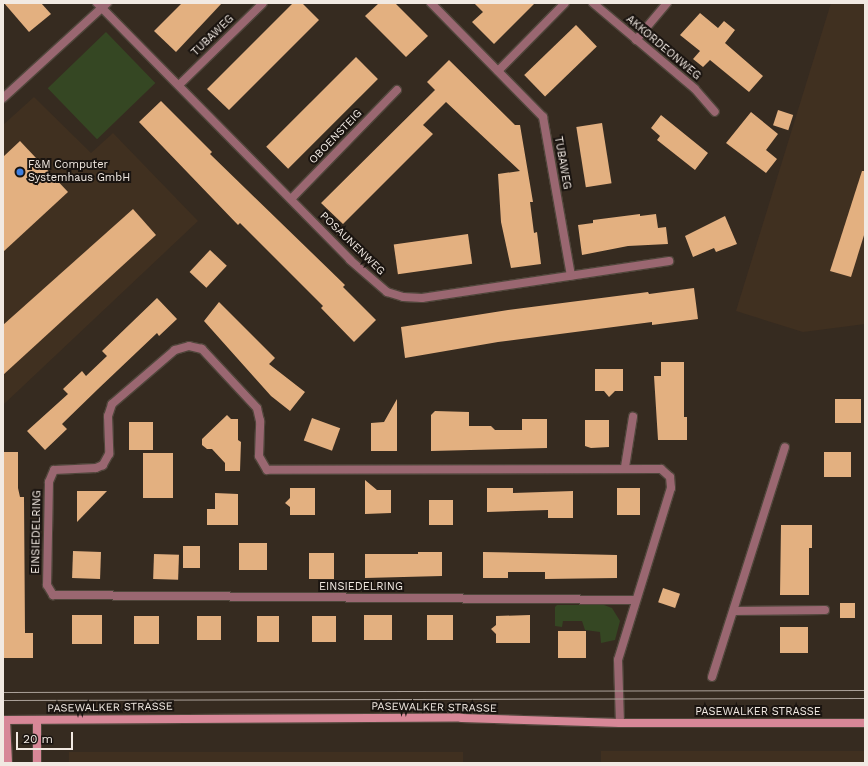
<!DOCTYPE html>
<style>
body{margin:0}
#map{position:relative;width:868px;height:766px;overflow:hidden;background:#362b20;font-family:"Work Sans",sans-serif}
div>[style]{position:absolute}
.built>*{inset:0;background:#403020;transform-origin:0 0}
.green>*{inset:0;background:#354723;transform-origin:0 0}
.building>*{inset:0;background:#e3b080;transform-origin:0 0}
.roads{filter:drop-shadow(1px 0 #50463b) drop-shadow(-1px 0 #50463b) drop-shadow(0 1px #50463b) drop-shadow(0 -1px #50463b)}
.minor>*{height:8px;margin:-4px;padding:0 4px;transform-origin:4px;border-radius:4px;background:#9a6771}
.secondary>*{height:8px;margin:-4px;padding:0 4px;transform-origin:4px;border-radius:4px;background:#d78797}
.tram>*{height:1px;margin:-0.5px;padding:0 0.5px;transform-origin:0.5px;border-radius:0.5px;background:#aba199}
.dots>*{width:11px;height:11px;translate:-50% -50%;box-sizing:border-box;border:2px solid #1a1410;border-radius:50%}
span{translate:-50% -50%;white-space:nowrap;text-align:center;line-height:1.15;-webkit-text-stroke:4px #1a1410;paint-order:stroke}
.street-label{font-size:11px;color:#f1e9e2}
.poi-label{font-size:11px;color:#f1e9e2}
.left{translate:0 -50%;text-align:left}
.frame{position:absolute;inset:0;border:4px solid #f1e9e2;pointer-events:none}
.scale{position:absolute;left:16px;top:732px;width:57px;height:18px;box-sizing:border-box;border:2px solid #f1e9e2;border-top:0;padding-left:5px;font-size:12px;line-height:14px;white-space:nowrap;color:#f1e9e2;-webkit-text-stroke:3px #1a1410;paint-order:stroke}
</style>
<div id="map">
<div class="built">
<i style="clip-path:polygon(831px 3px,865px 3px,865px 324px,803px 332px,736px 311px)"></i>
<i style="clip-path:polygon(34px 97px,91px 153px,113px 133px,198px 221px,3px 405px,3px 125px)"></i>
<i style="left:865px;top:751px;width:12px;height:264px;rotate:90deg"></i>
<i style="left:69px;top:752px;width:394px;height:14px"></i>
</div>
<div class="green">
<i style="left:106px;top:32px;width:71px;height:81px;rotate:46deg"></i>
<i style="clip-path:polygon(557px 605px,604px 605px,612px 608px,620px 621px,615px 640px,601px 643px,600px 632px,585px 630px,582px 621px,563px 621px,562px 627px,555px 626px,555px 607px)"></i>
</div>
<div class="building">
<i style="clip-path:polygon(4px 3px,41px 3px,51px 14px,29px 32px)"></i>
<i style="clip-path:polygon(182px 3px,222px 3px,176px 52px,154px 31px)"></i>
<i style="clip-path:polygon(293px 3px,302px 3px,319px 20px,229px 110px,207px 89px)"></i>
<i style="clip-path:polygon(379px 3px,395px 3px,428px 36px,406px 57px,365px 16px)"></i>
<i style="clip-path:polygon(474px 3px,535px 3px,494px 44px,472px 22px,483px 12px)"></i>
<i style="clip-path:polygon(700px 13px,718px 28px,724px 21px,735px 30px,725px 43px,763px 76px,749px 92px,710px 60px,703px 67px,693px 59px,700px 51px,680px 35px)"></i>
<i style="left:576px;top:25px;width:30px;height:72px;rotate:46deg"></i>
<i style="left:356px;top:57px;width:31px;height:127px;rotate:45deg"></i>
<i style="clip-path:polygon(449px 60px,515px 125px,520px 125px,533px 202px,530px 202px,534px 233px,537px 232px,541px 264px,511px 268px,501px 222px,498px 174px,520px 171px,446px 102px,423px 125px,433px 134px,343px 224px,321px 203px,435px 90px,427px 82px)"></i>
<i style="clip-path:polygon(161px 101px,212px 152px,210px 154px,345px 285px,343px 287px,376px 320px,354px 342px,321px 308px,323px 306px,240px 223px,238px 225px,139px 122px)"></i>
<i style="left:778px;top:110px;width:16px;height:16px;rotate:18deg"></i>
<i style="clip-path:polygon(751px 112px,778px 134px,766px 150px,777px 159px,766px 173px,726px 143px)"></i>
<i style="clip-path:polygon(661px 115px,708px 153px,695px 170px,657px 140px,660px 136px,651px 128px)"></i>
<i style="left:602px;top:123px;width:61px;height:26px;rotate:81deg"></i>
<i style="clip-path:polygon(20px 141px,68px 192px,3px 252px,3px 157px)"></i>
<i style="clip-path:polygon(862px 171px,865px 171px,865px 232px,851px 277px,830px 271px)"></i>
<i style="clip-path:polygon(133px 209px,156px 235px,3px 375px,3px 325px)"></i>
<i style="clip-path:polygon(640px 214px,640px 216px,656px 214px,658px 228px,666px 227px,668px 244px,628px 246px,582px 255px,578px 225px,593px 223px,593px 220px)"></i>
<i style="clip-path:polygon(725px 216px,737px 244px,716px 252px,714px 248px,693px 257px,685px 236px)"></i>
<i style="left:468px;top:234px;width:30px;height:75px;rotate:82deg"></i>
<i style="left:210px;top:250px;width:23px;height:30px;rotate:43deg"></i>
<i style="clip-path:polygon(694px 288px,698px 319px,652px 325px,652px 322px,498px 342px,405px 358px,401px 327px,508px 310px,648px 292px,649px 294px)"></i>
<i style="clip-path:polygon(157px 298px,177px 319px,159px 336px,157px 333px,98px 389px,62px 424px,67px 429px,45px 450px,27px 431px,68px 394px,63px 389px,82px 371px,86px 376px,107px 356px,102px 351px)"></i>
<i style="clip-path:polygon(219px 302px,275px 358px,269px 364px,305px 392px,290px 411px,271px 396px,204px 321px)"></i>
<i style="clip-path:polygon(661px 362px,684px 362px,684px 417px,687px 417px,687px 440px,658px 440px,654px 376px,661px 376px)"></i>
<i style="clip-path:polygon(595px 369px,623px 369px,623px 391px,615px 391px,609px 397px,604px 391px,595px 391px)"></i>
<i style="clip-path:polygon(397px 399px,397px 451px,371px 451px,371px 423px,384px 422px)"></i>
<i style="left:835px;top:399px;width:26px;height:24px"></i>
<i style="clip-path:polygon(435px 411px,469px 412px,469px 426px,491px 426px,495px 430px,522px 430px,522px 419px,547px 419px,547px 448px,431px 451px,431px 415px)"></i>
<i style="clip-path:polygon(227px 415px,231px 419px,238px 419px,238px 440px,241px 442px,240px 471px,225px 471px,225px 463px,212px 449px,207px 449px,202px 445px,202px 439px)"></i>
<i style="left:312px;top:418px;width:30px;height:24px;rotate:20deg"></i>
<i style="clip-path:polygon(585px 420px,609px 420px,609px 447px,591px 448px,585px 446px)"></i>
<i style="left:129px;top:422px;width:24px;height:28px"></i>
<i style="clip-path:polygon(3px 452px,18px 452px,18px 488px,20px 497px,24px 497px,25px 633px,33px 633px,33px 658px,3px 658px)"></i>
<i style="left:824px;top:452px;width:27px;height:25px"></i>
<i style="left:143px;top:453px;width:30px;height:45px"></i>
<i style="clip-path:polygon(365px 480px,377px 490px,391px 490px,391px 513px,365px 514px)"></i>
<i style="clip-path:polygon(290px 488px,315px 488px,315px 515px,290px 515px,290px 507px,285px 503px,290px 498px)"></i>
<i style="clip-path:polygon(487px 488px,513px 488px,513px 493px,573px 491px,573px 518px,548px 518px,548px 510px,487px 512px)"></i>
<i style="left:617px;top:488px;width:23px;height:27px"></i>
<i style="clip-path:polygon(77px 491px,107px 491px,77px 522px)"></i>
<i style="clip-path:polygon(215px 493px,238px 494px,238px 525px,207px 525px,207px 509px,215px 509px)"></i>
<i style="left:429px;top:500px;width:24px;height:25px"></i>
<i style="clip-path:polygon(781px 525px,812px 525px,812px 548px,809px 548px,809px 595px,780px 595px)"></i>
<i style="left:239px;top:543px;width:28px;height:27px"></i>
<i style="left:183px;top:546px;width:17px;height:22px"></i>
<i style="left:101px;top:552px;width:27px;height:28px;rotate:92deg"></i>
<i style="clip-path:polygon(418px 552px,442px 552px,442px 576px,365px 578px,365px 554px,418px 554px)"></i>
<i style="clip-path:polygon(483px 552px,617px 555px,617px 578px,545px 579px,545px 572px,508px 572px,508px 578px,483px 578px)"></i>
<i style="left:309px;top:553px;width:25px;height:26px"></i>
<i style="left:154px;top:554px;width:25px;height:25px;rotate:2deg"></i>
<i style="left:663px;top:588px;width:18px;height:15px;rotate:19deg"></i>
<i style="left:840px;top:603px;width:15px;height:15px"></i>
<i style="left:72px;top:615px;width:30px;height:29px"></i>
<i style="left:364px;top:615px;width:28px;height:25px"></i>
<i style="left:427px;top:615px;width:26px;height:25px"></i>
<i style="clip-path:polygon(530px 615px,530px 643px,496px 643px,496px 634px,491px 629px,496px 625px,496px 616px)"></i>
<i style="left:134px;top:616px;width:25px;height:28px"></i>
<i style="left:197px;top:616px;width:24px;height:24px"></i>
<i style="left:257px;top:616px;width:22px;height:26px"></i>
<i style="left:312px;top:616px;width:24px;height:26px"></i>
<i style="left:780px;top:627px;width:28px;height:26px"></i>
<i style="left:558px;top:631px;width:28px;height:27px"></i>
</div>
<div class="roads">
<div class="minor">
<i style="left:97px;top:3px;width:361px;rotate:45.4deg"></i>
<i style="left:350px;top:260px;width:49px;rotate:40.9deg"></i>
<i style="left:387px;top:292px;width:17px;rotate:17deg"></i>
<i style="left:403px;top:297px;width:19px;rotate:3deg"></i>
<i style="left:422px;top:298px;width:250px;rotate:-8.5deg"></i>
<i style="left:431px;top:3px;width:160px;rotate:45.5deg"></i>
<i style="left:543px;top:117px;width:161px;rotate:80deg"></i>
<i style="left:593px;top:3px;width:133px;rotate:40.1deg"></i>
<i style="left:695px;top:89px;width:30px;rotate:49deg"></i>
<i style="left:636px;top:40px;width:48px;rotate:-50deg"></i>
<i style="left:498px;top:71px;width:95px;rotate:-45.4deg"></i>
<i style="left:179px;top:85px;width:117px;rotate:-44.3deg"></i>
<i style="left:3px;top:98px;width:141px;rotate:-42.4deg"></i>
<i style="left:291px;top:199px;width:152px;rotate:-45.8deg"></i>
<i style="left:625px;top:467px;width:51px;rotate:-80.9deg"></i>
<i style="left:734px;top:611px;width:91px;rotate:-0.6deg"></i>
<i style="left:712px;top:677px;width:241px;rotate:-72.4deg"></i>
<i style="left:620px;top:723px;width:63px;rotate:-91.8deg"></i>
<i style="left:618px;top:660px;width:180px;rotate:-72.9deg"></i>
<i style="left:671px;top:488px;width:11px;rotate:-95deg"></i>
<i style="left:670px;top:477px;width:12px;rotate:-138deg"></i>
<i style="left:661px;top:469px;width:394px;rotate:179.9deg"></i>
<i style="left:267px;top:470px;width:16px;rotate:-120deg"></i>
<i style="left:259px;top:456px;width:35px;rotate:-88deg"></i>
<i style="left:260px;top:421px;width:13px;rotate:-103deg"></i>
<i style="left:257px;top:408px;width:81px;rotate:-133deg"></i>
<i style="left:202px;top:349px;width:13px;rotate:-167deg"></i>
<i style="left:189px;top:346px;width:15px;rotate:164deg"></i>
<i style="left:175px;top:350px;width:83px;rotate:139.4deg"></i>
<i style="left:112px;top:404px;width:13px;rotate:108deg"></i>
<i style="left:108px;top:416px;width:38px;rotate:88deg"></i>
<i style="left:109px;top:454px;width:13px;rotate:119deg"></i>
<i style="left:103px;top:465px;width:8px;rotate:157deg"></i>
<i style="left:96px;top:468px;width:42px;rotate:177.3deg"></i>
<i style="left:54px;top:470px;width:13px;rotate:113deg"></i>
<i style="left:49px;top:482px;width:103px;rotate:91.1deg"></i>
<i style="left:47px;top:585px;width:12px;rotate:59deg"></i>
<i style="left:53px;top:595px;width:581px;rotate:0.49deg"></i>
</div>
<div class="secondary">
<i style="left:3px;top:720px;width:458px;rotate:-0.3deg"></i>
<i style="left:461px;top:718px;width:159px;rotate:1.8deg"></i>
<i style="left:620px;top:723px;width:245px"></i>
<i style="left:6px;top:720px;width:43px;rotate:87.3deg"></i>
<i style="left:37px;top:720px;width:43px;rotate:90deg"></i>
</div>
</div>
<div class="tram">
<i style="left:3px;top:692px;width:862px;rotate:-0.13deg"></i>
<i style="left:3px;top:700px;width:862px;rotate:-0.13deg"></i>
</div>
<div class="dots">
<i style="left:20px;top:172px;background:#3f7fe0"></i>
</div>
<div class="street-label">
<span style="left:213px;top:36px;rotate:-44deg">TUBAWEG</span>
<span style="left:663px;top:48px;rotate:40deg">AKKORDEONWEG</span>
<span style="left:336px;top:137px;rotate:-46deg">OBOENSTEIG</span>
<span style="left:562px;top:163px;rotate:80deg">TUBAWEG</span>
<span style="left:352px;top:244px;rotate:44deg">POSAUNENWEG</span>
<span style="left:37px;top:532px;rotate:-89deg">EINSIEDELRING</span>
<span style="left:361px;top:587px">EINSIEDELRING</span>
<span style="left:110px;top:708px;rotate:-1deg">PASEWALKER STRASSE</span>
<span style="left:434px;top:708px;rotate:1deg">PASEWALKER STRASSE</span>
<span style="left:758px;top:712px">PASEWALKER STRASSE</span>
</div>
<div class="poi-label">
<span class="left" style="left:28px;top:172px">F&amp;M Computer<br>Systemhaus GmbH</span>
</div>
<div class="frame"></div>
<div class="scale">20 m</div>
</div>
